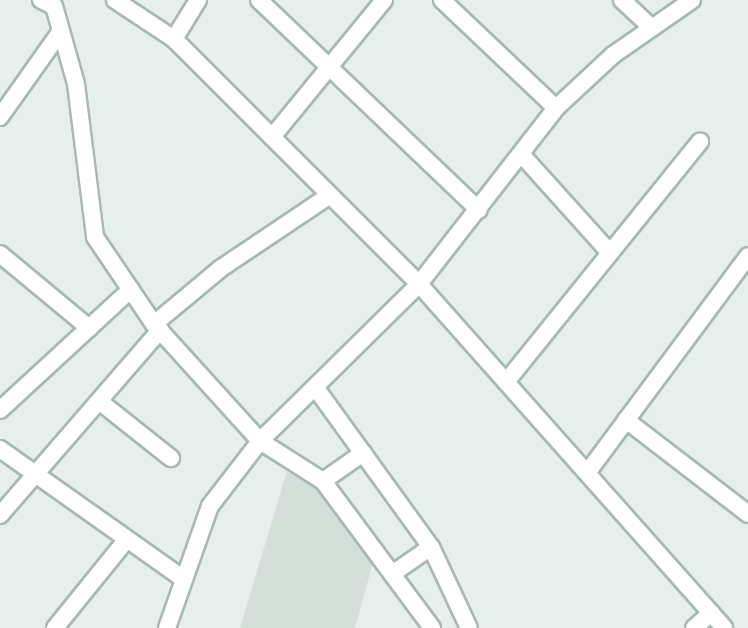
<!DOCTYPE html>
<style>
body{margin:0}
#map{position:relative;width:748px;height:628px;overflow:hidden;background:#e6efeb;font-family:Inter,sans-serif}
div>[style]{position:absolute}
.built>*{inset:0;background:#d4dfda}
.roads{filter:drop-shadow(2px 0 #a8b8b2) drop-shadow(-2px 0 #a8b8b2) drop-shadow(0 2px #a8b8b2) drop-shadow(0 -2px #a8b8b2)}
.minor>*{height:16px;margin:-8px;padding:0 8px;transform-origin:8px;border-radius:8px;background:#fff}
span{translate:-50% -50%;white-space:nowrap;text-align:center;line-height:1.15;-webkit-text-stroke:7px #f7fbf9;paint-order:stroke}
</style>
<div id="map">
<div class="built">
<i style="clip-path:polygon(287px 471px,308px 475px,375px 555px,355px 628px,240px 628px)"></i>
</div>
<div class="roads">
<div class="minor">
<i style="left:41px;top:0;width:14px;rotate:25deg"></i>
<i style="left:54px;top:6px;width:81px;rotate:74.2deg"></i>
<i style="left:76px;top:84px;width:154px;rotate:82.9deg"></i>
<i style="left:95px;top:237px;width:105px;rotate:55.9deg"></i>
<i style="left:115px;top:0;width:71px;rotate:33.5deg"></i>
<i style="left:174px;top:39px;width:346px;rotate:45deg"></i>
<i style="left:419px;top:284px;width:460px;rotate:48.4deg"></i>
<i style="left:259px;top:0;width:304px;rotate:43.7deg"></i>
<i style="left:442px;top:0;width:157px;rotate:43.5deg"></i>
<i style="left:622px;top:0;width:40px;rotate:43deg"></i>
<i style="left:174px;top:39px;width:46px;rotate:-58.4deg"></i>
<i style="left:0;top:117px;width:105px;rotate:-54.7deg"></i>
<i style="left:272px;top:137px;width:177px;rotate:-50.7deg"></i>
<i style="left:521px;top:154px;width:133px;rotate:48deg"></i>
<i style="left:330px;top:195px;width:133px;rotate:146.1deg"></i>
<i style="left:220px;top:269px;width:86px;rotate:140.2deg"></i>
<i style="left:154px;top:324px;width:158px;rotate:47.8deg"></i>
<i style="left:260px;top:441px;width:75px;rotate:32.4deg"></i>
<i style="left:323px;top:481px;width:183px;rotate:53.4deg"></i>
<i style="left:0;top:254px;width:116px;rotate:39.7deg"></i>
<i style="left:506px;top:382px;width:309px;rotate:-51.1deg"></i>
<i style="left:315px;top:387px;width:198px;rotate:54.1deg"></i>
<i style="left:431px;top:547px;width:89px;rotate:64.9deg"></i>
<i style="left:99px;top:401px;width:92px;rotate:38.4deg"></i>
<i style="left:0;top:410px;width:178px;rotate:-42.7deg"></i>
<i style="left:626px;top:420px;width:154px;rotate:37.6deg"></i>
<i style="left:0;top:449px;width:223px;rotate:35.3deg"></i>
<i style="left:587px;top:473px;width:270px;rotate:-53.4deg"></i>
<i style="left:323px;top:481px;width:49px;rotate:-35deg"></i>
<i style="left:0;top:515px;width:245px;rotate:-49.1deg"></i>
<i style="left:392px;top:574px;width:47px;rotate:-34.7deg"></i>
<i style="left:55px;top:628px;width:114px;rotate:-51deg"></i>
<i style="left:167px;top:628px;width:129px;rotate:-70.6deg"></i>
<i style="left:210px;top:506px;width:82px;rotate:-52.4deg"></i>
<i style="left:260px;top:441px;width:223px;rotate:-44.6deg"></i>
<i style="left:419px;top:284px;width:223px;rotate:-52.1deg"></i>
<i style="left:556px;top:108px;width:78px;rotate:-42.9deg"></i>
<i style="left:613px;top:55px;width:96px;rotate:-34.8deg"></i>
<i style="left:694px;top:628px;width:23px;rotate:-41deg"></i>
</div>
</div>
</div>
